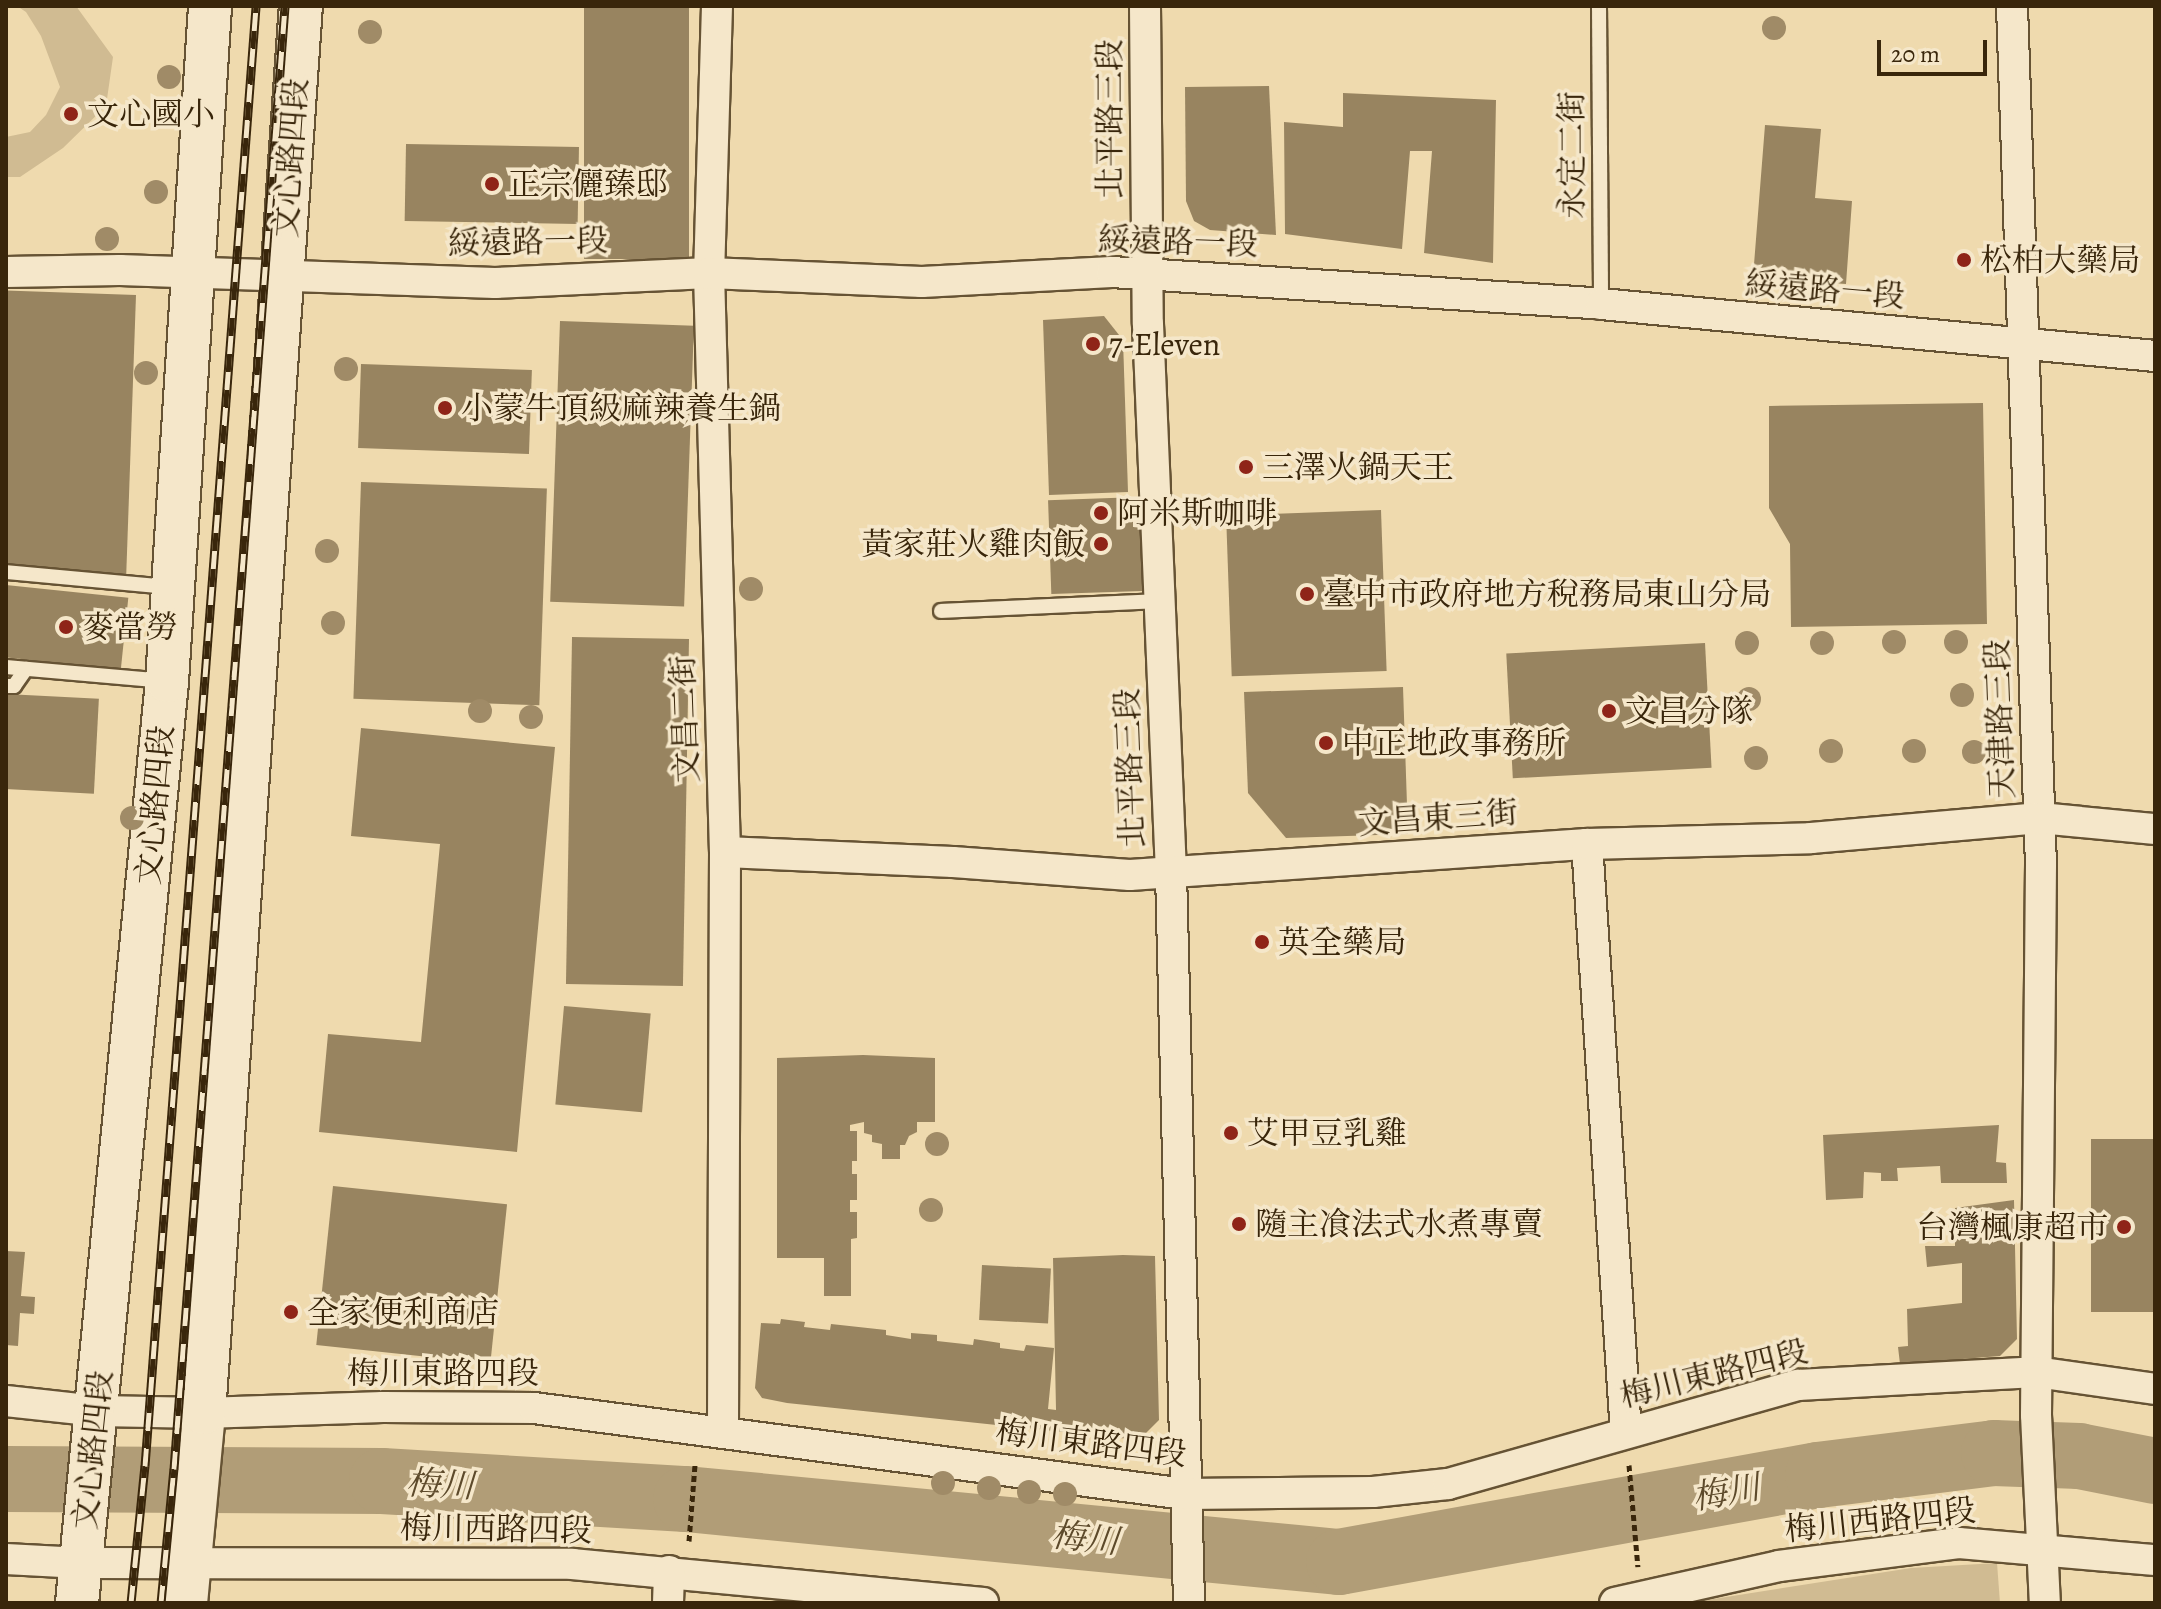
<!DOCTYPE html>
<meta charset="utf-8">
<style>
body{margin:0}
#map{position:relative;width:2161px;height:1609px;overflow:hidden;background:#efdaae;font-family:Alegreya,"Noto Serif TC",serif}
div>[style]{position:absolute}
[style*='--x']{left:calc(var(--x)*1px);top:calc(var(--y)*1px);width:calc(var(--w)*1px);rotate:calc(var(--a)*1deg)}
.green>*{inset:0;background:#d0bb92}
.river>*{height:66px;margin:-33px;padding:0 33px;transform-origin:33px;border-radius:33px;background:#b19d77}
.building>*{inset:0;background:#988460;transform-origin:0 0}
.path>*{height:5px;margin-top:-2.5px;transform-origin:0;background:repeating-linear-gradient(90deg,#39260b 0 6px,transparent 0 10px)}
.roads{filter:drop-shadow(2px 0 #665334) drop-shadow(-2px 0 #665334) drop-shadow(0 2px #665334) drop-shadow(0 -2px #665334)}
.lane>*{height:14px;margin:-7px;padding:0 7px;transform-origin:7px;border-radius:7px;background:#f5e7ca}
.street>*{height:30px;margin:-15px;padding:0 15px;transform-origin:15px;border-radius:15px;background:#f5e7ca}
.secondary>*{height:42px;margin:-21px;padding:0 21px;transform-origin:21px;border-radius:21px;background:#f5e7ca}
.rail>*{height:9px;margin-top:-4.5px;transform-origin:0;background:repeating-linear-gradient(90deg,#f5e7ca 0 18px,#39260b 0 36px);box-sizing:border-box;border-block:2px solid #39260b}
.trees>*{width:24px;height:24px;margin:-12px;border-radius:50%;background:#a08b67}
.dots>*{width:22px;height:22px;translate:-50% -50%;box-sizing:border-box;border:4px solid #f5e7ca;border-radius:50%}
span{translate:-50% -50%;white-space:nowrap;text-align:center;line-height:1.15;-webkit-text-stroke:7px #f5e7ca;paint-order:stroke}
.poi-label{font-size:32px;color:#39260b}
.left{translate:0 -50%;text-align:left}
.right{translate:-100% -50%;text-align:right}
.street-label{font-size:32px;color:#39260b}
.water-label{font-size:34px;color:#5d4a2b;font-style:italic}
.frame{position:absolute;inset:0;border:8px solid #39260b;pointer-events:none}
.scale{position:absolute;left:1877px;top:40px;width:110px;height:36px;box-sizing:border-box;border:4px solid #39260b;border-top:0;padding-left:10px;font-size:24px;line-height:28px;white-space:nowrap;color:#39260b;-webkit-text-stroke:6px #f5e7ca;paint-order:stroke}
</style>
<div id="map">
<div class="green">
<div style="clip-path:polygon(17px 6px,76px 6px,113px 57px,106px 106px,63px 148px,20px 177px,6px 177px,6px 137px,30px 132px,46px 115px,60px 87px,41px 36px,26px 12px)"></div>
<div style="clip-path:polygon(1997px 1563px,2000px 1603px,1688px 1603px,1911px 1568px)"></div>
</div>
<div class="river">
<div style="--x:6;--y:1479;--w:376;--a:0.3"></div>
<div style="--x:382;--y:1481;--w:305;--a:3.4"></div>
<div style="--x:686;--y:1499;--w:656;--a:5.51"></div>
<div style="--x:1339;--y:1562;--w:487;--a:-10.3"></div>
<div style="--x:1818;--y:1475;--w:177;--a:-7.1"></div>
<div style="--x:1994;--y:1453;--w:85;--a:2"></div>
<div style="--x:2079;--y:1456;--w:77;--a:11.2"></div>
</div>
<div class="building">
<div style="left:584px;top:6px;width:105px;height:253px"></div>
<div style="clip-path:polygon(1269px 86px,1276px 235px,1210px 230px,1194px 221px,1186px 201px,1185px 87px)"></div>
<div style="clip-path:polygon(1343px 93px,1496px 100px,1493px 263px,1424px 253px,1432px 151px,1410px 151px,1402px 249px,1285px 234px,1284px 122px,1343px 127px)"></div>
<div style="clip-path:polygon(1765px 125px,1821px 129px,1815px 198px,1852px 201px,1846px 284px,1753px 277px)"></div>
<div style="left:406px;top:144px;width:173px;height:77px;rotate:1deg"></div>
<div style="left:136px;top:295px;width:280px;height:130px;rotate:92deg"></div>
<div style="clip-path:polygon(1104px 316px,1123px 340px,1128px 492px,1049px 495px,1043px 320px)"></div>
<div style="left:560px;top:321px;width:134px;height:281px;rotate:2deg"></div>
<div style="left:361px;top:364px;width:171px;height:84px;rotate:2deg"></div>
<div style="clip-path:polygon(1983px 403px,1987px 624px,1791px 627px,1790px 544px,1769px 508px,1769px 406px)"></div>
<div style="left:361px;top:482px;width:186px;height:217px;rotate:2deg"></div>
<div style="left:1139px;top:497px;width:94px;height:91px;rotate:88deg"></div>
<div style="left:1381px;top:510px;width:161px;height:155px;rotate:88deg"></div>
<div style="left:6px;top:585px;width:123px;height:72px;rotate:6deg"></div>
<div style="left:689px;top:639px;width:347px;height:117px;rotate:91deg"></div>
<div style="left:1705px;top:643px;width:125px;height:199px;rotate:87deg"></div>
<div style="clip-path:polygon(1403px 687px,1408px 834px,1286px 838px,1248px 793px,1244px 692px)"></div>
<div style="left:6px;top:694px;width:93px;height:95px;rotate:3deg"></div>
<div style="clip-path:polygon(361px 728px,555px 747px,517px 1152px,319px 1132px,328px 1034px,421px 1042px,440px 844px,351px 836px)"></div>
<div style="left:564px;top:1006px;width:87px;height:99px;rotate:5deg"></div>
<div style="clip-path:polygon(863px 1055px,935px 1058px,935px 1122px,917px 1122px,917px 1132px,909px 1136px,905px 1145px,900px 1145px,900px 1159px,882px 1159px,882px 1144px,872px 1142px,872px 1135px,864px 1133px,864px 1122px,850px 1125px,850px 1131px,857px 1131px,857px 1161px,852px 1161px,852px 1174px,857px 1174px,857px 1200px,850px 1200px,850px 1212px,857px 1212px,857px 1238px,851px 1239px,851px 1296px,824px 1296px,824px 1258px,777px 1258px,777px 1058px)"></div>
<div style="clip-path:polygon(1999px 1125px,1996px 1162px,2006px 1163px,2007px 1183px,1941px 1183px,1940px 1166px,1897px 1168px,1898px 1181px,1881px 1181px,1881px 1173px,1864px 1172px,1863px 1198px,1826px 1200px,1823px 1135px)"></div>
<div style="left:2155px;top:1139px;width:173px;height:64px;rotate:90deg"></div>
<div style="left:333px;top:1186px;width:175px;height:160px;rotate:6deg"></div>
<div style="clip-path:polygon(2014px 1200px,2017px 1339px,2000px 1356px,1900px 1364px,1898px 1347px,1908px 1346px,1907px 1309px,1962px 1303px,1962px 1263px,1927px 1267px,1925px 1246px,1955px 1246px,1955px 1208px)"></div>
<div style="clip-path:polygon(6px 1251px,25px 1252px,21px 1296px,35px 1297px,34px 1314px,20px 1313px,18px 1346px,6px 1345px)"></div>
<div style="clip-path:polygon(1123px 1255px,1155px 1256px,1159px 1420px,1139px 1440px,787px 1403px,762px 1398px,755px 1388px,761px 1323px,780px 1324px,781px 1319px,805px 1322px,804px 1327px,830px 1330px,831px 1324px,886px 1330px,886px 1335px,911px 1339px,911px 1333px,937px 1335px,937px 1341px,973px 1345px,974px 1339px,1000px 1343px,1000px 1348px,1024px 1351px,1026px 1345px,1054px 1348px,1048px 1409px,1056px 1410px,1053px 1258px)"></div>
<div style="left:982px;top:1265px;width:69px;height:55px;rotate:3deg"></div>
</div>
<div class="path">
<div style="--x:1629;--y:1465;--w:102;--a:85"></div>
<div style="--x:689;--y:1541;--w:77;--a:-85.5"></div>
</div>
<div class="roads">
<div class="lane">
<div style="--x:1599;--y:6;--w:298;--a:89.6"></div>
<div style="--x:6;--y:572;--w:164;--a:5.3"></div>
<div style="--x:941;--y:611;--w:218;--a:-2.6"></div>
<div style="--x:6;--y:667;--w:160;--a:5"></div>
<div style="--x:6;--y:686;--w:8;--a:0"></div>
<div style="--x:14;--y:686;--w:21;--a:-55"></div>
</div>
<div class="street">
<div style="--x:717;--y:6;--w:267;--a:91.7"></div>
<div style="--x:709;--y:273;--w:579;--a:88.42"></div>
<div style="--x:725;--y:852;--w:578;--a:90.2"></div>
<div style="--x:1145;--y:6;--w:318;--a:89.5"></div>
<div style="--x:1148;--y:324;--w:548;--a:87.6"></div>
<div style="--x:1171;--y:872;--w:731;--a:88.59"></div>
<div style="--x:2012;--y:6;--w:859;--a:88.07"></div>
<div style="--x:2041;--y:865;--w:550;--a:90.52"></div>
<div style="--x:2036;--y:1415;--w:188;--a:87.3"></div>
<div style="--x:6;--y:272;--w:114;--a:-1"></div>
<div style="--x:120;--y:270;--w:375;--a:2"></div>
<div style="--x:495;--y:283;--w:214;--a:-2.7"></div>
<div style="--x:709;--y:273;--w:213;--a:2.4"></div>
<div style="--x:922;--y:282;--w:190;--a:-3"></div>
<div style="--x:1112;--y:272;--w:490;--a:3.7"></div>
<div style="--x:1601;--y:304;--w:556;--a:5.36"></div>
<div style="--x:1587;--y:844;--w:589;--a:86.21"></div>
<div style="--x:725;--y:852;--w:228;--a:2.5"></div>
<div style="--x:953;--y:862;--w:177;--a:4.2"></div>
<div style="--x:1130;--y:875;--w:458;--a:-3.9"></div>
<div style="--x:1587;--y:844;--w:224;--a:-1.5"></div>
<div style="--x:1811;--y:838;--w:230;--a:-5"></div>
<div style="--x:2040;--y:818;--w:116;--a:5.5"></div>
<div style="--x:6;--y:1401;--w:93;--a:6.2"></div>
<div style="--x:98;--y:1411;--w:106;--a:1.1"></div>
<div style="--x:204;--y:1413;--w:179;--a:-1.9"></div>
<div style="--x:383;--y:1407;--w:151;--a:0.4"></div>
<div style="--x:534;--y:1408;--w:657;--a:7.53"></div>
<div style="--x:1185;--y:1494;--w:188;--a:-0.6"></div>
<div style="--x:1373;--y:1492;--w:75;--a:-6.1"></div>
<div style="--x:1448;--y:1484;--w:364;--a:-15.8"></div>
<div style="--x:1798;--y:1385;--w:238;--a:-3.1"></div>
<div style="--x:2036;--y:1372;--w:120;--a:8.1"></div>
<div style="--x:6;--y:1559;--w:75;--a:3.1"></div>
<div style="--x:81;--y:1563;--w:491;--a:0.1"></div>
<div style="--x:572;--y:1564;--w:413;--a:5.4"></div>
<div style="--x:668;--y:1603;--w:32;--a:-88"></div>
<div style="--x:1615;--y:1603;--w:168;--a:-12.7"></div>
<div style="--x:1779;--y:1566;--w:181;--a:-7.3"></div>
<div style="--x:1959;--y:1543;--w:197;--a:5"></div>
</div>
<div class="secondary">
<div style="--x:77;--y:1603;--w:926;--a:-84.42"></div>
<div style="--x:167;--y:681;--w:676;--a:-86.35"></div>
<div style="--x:186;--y:1603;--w:191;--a:-84.6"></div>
<div style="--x:204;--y:1413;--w:1410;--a:-86.06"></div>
</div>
</div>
<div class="rail">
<div style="--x:131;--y:1603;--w:138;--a:-84.2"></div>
<div style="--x:145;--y:1466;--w:1464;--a:-85.65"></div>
<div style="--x:161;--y:1603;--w:135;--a:-84.5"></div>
<div style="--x:174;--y:1469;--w:1467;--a:-85.66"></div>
</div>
<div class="trees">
<div style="left:1774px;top:28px"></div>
<div style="left:370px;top:32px"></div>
<div style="left:169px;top:77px"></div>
<div style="left:156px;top:192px"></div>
<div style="left:107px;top:239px"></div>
<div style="left:346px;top:369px"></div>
<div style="left:146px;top:373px"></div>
<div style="left:327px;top:551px"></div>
<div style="left:751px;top:589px"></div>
<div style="left:333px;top:623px"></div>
<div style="left:1894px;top:642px"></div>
<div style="left:1956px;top:642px"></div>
<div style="left:1747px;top:643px"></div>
<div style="left:1822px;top:643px"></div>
<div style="left:1962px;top:695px"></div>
<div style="left:1749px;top:699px"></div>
<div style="left:480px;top:711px"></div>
<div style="left:531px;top:717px"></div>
<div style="left:1831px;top:751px"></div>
<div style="left:1914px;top:751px"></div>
<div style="left:1974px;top:752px"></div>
<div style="left:1756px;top:758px"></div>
<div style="left:132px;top:818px"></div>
<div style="left:937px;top:1144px"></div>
<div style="left:931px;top:1210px"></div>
<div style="left:943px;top:1483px"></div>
<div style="left:989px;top:1488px"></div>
<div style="left:1029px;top:1492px"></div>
<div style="left:1065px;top:1494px"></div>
</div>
<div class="dots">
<div style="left:71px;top:114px;background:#8f2418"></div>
<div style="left:492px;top:184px;background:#8f2418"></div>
<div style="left:1964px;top:260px;background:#8f2418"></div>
<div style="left:1093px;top:344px;background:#8f2418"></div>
<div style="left:445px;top:408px;background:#8f2418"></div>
<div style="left:1246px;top:467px;background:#8f2418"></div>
<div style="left:1101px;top:513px;background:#8f2418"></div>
<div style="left:1101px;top:544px;background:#8f2418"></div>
<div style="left:1307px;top:594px;background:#8f2418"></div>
<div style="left:66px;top:627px;background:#8f2418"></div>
<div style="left:1609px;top:711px;background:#8f2418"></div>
<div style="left:1326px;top:743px;background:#8f2418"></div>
<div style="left:1262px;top:942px;background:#8f2418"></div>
<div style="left:1231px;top:1133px;background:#8f2418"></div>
<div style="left:1239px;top:1224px;background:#8f2418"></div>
<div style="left:2124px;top:1227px;background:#8f2418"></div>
<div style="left:291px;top:1312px;background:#8f2418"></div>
</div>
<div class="poi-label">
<span class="left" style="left:87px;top:114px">文心國小</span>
<span class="left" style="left:508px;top:184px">正宗儷臻邸</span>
<span class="left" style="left:1980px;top:260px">松柏大藥局</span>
<span class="left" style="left:1109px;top:344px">7-Eleven</span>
<span class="left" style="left:461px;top:408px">小蒙牛頂級麻辣養生鍋</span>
<span class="left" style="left:1262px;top:467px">三澤火鍋天王</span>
<span class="left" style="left:1117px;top:513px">阿米斯咖啡</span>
<span class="right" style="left:1085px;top:544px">黃家莊火雞肉飯</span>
<span class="left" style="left:1323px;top:594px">臺中市政府地方稅務局東山分局</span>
<span class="left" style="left:82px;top:627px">麥當勞</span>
<span class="left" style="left:1625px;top:711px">文昌分隊</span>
<span class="left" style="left:1342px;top:743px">中正地政事務所</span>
<span class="left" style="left:1278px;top:942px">英全藥局</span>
<span class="left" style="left:1247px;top:1133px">艾甲豆乳雞</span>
<span class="left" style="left:1255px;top:1224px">隨主飡法式水煮專賣</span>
<span class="right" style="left:2108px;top:1227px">台灣楓康超市</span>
<span class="left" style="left:307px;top:1312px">全家便利商店</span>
</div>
<div class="street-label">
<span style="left:1110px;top:119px;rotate:-90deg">北平路三段</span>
<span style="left:1572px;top:155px;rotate:-90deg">永定二街</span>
<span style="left:291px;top:158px;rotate:-86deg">文心路四段</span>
<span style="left:528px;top:242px;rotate:-1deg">綏遠路一段</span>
<span style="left:1178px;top:242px;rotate:2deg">綏遠路一段</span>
<span style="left:1825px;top:290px;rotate:5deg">綏遠路一段</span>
<span style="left:685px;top:719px;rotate:-92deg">文昌二街</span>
<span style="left:2000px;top:719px;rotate:-92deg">天津路三段</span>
<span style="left:1130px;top:768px;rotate:-92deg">北平路三段</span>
<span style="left:155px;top:805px;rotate:-85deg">文心路四段</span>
<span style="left:1438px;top:818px;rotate:-4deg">文昌東三街</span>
<span style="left:443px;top:1373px">梅川東路四段</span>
<span style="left:1714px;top:1374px;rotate:-14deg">梅川東路四段</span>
<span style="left:1091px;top:1443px;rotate:7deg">梅川東路四段</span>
<span style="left:93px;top:1450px;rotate:-84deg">文心路四段</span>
<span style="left:1880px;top:1520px;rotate:-6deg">梅川西路四段</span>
<span style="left:496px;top:1529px;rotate:1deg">梅川西路四段</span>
</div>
<div class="water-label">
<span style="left:440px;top:1484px;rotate:3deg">梅川</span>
<span style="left:1726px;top:1492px;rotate:-10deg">梅川</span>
<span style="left:1085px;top:1538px;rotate:6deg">梅川</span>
</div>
<div class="frame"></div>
<div class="scale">20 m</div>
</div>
